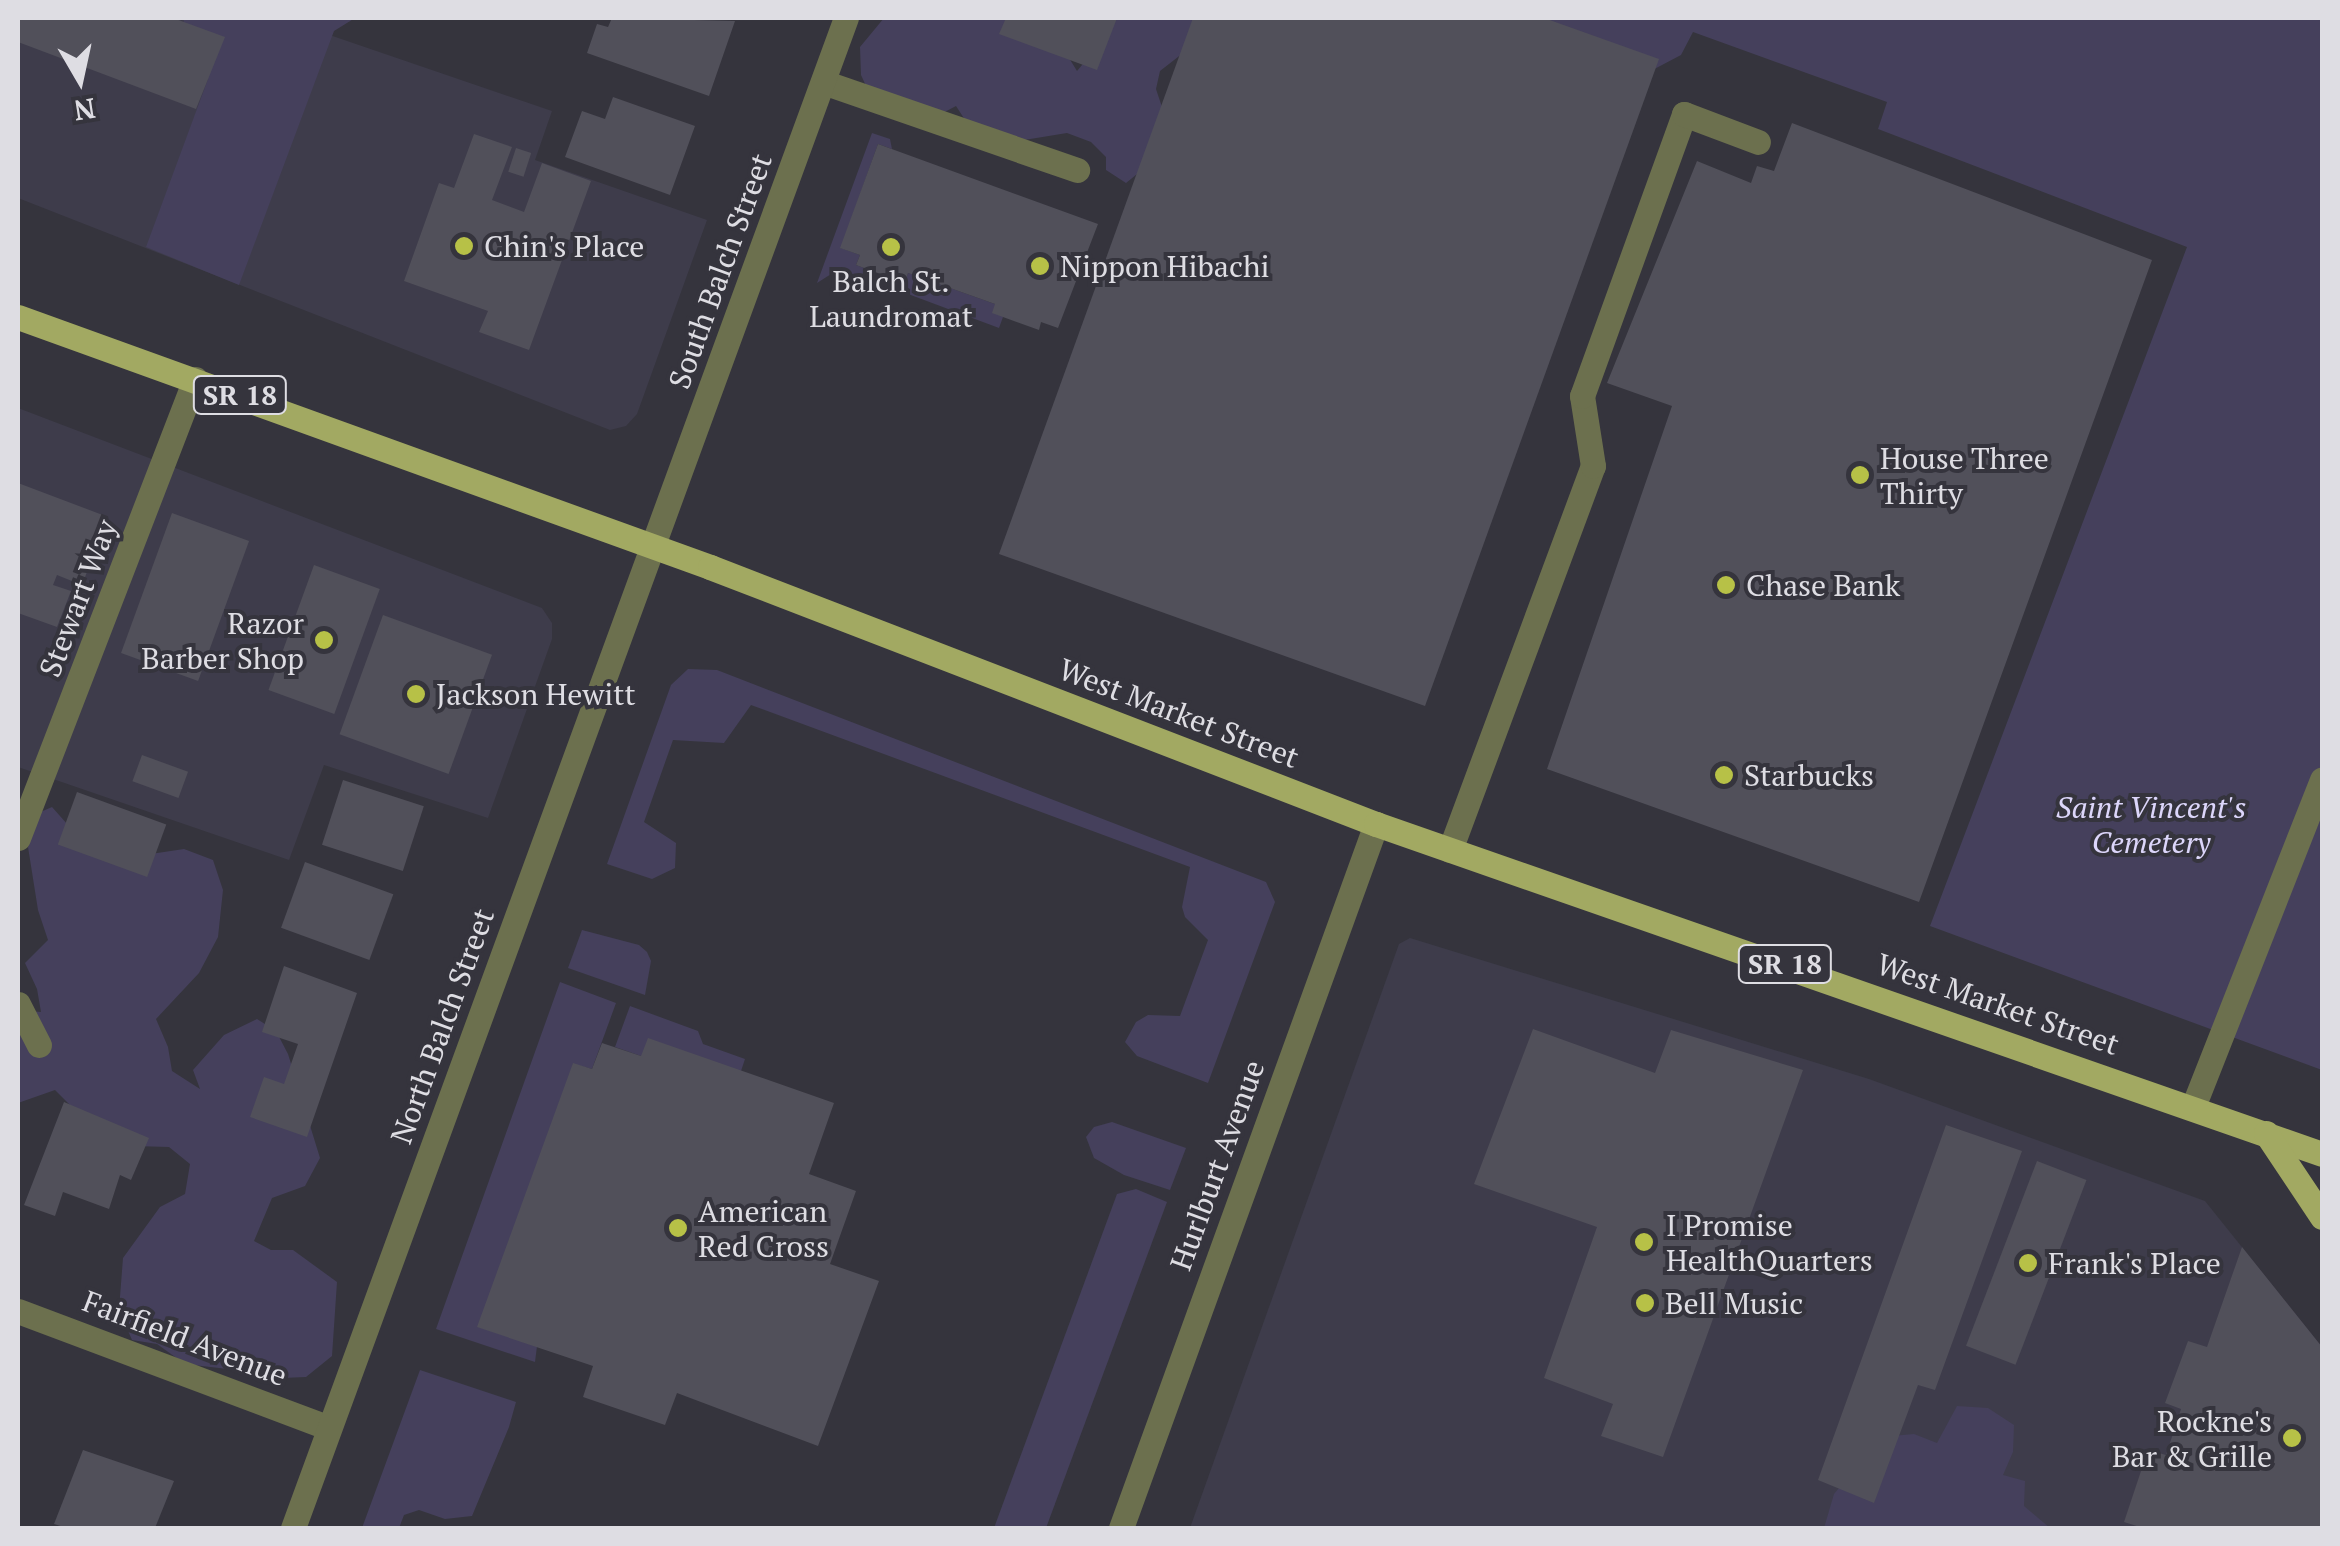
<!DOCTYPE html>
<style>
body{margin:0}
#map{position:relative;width:2340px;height:1546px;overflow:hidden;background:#35343d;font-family:"PT Serif",serif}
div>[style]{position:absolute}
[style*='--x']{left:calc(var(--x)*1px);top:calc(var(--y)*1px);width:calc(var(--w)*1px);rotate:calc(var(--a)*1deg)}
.built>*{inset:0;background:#3e3c4b}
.green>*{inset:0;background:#45405c}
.building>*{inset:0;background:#51505a;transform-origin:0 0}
.minor>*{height:25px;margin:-12.5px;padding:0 12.5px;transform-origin:12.5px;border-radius:12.5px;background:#6c704e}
.major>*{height:25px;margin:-12.5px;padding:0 12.5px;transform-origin:12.5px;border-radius:12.5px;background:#a2a962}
.dots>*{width:28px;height:28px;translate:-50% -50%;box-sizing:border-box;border:5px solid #35343d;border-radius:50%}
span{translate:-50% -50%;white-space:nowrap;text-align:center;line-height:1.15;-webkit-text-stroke:8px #35343d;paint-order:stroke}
.shield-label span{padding:2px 8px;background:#35343d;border:2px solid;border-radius:8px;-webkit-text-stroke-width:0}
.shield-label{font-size:28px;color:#dedde3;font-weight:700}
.poi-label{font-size:30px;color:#dedde3}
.left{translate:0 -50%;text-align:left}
.right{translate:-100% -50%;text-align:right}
.street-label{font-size:30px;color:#dedde3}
.park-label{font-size:30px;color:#dcd6fa;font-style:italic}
.frame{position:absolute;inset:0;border:20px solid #dedde3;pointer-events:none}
.north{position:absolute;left:30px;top:30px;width:100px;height:100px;-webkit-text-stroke:8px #35343d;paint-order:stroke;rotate:171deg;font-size:28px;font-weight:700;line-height:40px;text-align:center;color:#dedde3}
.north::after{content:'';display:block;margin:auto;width:35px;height:45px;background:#dedde3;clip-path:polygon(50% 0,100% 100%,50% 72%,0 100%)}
</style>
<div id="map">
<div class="built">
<div style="clip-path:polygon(18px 18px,182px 18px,224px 33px,280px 18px,552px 111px,535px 160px,707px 220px,637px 414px,626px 426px,610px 430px,18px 198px)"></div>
<div style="clip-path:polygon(18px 408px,542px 608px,552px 623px,552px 639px,488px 818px,324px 765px,289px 860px,18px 767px)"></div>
<div style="clip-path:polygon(1410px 938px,1869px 1079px,2205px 1201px,2322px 1347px,2322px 1528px,1190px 1528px,1399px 944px)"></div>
</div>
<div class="green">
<div style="clip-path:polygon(184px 18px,355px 18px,334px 31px,239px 285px,146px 247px,208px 79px,180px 51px)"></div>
<div style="clip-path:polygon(884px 18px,1015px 18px,1035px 23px,1066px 53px,1077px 71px,1098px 46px,1102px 18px,1228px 18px,1160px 71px,1156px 89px,1166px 119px,1147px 166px,1126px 183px,1106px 170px,1106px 157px,1091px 142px,1067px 133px,1018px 141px,969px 126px,956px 106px,939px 115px,878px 112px,861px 75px,860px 47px)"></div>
<div style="clip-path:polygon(1524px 18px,2322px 18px,2322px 1070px,1930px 926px,2187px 247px,1878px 129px,1887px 102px,1693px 32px,1681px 55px,1643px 75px,1533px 39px)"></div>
<div style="clip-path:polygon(872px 133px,890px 139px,892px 149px,878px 144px,841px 248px,860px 255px,856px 265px,867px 269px,864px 278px,839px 269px,817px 283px)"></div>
<div style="clip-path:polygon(908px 273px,995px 304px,1003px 317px,999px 328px,892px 288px,895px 279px,905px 282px)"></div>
<div style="clip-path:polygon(688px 669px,717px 670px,1266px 882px,1275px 902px,1208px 1083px,1137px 1056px,1125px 1042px,1136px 1022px,1148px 1015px,1180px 1016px,1208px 940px,1185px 917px,1182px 907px,1190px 867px,751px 705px,724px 743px,673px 740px,644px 822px,676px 843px,675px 868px,652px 879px,607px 864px,671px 685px)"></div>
<div style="clip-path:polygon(52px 807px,84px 843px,144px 855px,184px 849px,213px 860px,223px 890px,218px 937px,199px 973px,156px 1019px,168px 1047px,172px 1071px,200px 1089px,193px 1070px,224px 1035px,257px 1019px,276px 1031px,288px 1054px,320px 1158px,305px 1186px,272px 1198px,254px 1241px,271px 1250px,293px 1250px,337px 1282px,332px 1356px,306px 1377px,258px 1379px,236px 1370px,185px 1364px,157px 1344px,132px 1340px,119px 1310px,123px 1258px,160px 1207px,185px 1194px,190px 1164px,169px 1147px,134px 1146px,94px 1129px,55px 1090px,18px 1103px,18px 1010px,41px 1012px,37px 989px,25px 963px,48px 940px,38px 910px,28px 847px,36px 814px)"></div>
<div style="clip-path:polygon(582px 930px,639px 945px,647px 952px,651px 961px,645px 995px,568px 968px)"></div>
<div style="clip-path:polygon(560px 982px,616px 1003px,592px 1069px,573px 1064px,535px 1362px,436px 1329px)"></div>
<div style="clip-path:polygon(630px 1006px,698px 1031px,703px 1044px,745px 1059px,741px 1071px,641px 1056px,615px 1047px)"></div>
<div style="clip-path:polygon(1112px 1122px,1186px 1148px,1170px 1190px,1124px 1175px,1094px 1158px,1086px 1137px,1094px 1127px)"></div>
<div style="clip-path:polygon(1136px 1189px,1167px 1202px,1046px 1528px,994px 1528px,1117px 1194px)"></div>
<div style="clip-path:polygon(420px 1370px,516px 1402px,509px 1427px,472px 1516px,445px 1519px,419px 1510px,404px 1515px,399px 1528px,362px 1528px)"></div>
<div style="clip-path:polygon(1957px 1406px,1988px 1408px,2014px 1425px,2013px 1452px,2003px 1475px,2025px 1481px,2024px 1506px,2050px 1528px,1824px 1528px,1834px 1494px,1881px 1437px,1914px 1434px,1937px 1443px)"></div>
</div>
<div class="building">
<div style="clip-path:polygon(18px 18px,173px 18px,225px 37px,196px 109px,18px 42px)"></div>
<div style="clip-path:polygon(612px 18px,735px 21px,709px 96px,587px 53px,597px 24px,608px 27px)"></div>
<div style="clip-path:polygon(1006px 18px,1117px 18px,1097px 70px,999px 34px)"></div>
<div style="clip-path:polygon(1193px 18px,1544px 18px,1659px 59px,1425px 706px,999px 554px)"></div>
<div style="clip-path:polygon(613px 97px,695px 126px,670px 195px,565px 157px,582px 111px,605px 119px)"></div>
<div style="clip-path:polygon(1792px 123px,2152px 260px,1919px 902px,1547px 769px,1672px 406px,1607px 383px,1697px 161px,1751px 183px,1757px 166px,1774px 171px)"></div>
<div style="clip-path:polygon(474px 134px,512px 147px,492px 200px,524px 212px,542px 163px,591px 181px,529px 350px,479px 332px,488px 311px,404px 281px,439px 183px,454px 188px)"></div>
<div style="clip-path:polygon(878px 144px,1098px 224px,1058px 328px,1041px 322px,1039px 330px,992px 313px,995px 304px,908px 273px,905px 283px,856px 265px,860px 255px,840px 248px)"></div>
<div style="left:516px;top:148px;width:16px;height:25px;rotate:18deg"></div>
<div style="clip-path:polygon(18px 483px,108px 517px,82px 585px,57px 575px,53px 585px,71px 591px,57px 627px,18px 613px)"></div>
<div style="left:172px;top:513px;width:82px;height:149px;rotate:20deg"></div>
<div style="left:314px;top:565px;width:70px;height:133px;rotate:20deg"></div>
<div style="left:383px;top:615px;width:116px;height:127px;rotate:20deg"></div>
<div style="left:142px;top:755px;width:49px;height:28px;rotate:20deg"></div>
<div style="left:343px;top:780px;width:85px;height:68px;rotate:18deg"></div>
<div style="left:77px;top:792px;width:95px;height:56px;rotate:20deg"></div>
<div style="left:305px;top:862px;width:94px;height:70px;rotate:20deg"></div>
<div style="clip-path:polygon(284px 966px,357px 993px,307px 1137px,250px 1117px,264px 1077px,284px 1084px,298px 1044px,262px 1032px)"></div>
<div style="clip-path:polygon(1533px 1029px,1655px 1073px,1671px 1030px,1803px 1070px,1663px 1457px,1601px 1436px,1613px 1404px,1544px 1378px,1597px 1227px,1474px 1184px)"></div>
<div style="clip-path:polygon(648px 1038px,834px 1103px,809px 1174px,856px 1191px,830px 1264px,879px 1281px,818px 1446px,677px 1393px,665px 1425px,583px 1397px,593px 1366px,477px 1327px,573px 1063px,592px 1069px,602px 1043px,641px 1056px)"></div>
<div style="clip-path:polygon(64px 1102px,149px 1138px,131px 1180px,120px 1175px,109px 1209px,63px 1192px,55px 1216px,24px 1205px)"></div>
<div style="clip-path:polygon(1946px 1125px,2022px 1151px,1935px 1390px,1918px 1385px,1874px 1503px,1818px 1480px)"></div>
<div style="left:2037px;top:1161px;width:53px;height:198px;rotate:21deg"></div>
<div style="clip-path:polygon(2242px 1247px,2322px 1347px,2322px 1528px,2143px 1528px,2124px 1522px,2148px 1450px,2166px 1455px,2181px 1409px,2165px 1403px,2188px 1341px,2207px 1347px)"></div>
<div style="clip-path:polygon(83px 1450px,174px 1481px,155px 1528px,67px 1528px,54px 1524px)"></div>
</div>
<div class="minor">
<div style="--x:823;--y:82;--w:269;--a:19.1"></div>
<div style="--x:18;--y:838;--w:492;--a:-68.9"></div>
<div style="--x:1450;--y:850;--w:410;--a:-69.6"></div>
<div style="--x:1593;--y:466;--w:71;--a:-98.9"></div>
<div style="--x:1582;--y:396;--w:300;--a:-70.1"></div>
<div style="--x:1684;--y:114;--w:79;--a:20.7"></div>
<div style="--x:18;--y:1004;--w:46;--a:62.9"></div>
<div style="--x:2193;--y:1107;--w:352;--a:-68.5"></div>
<div style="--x:18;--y:1311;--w:332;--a:20.6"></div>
<div style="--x:293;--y:1528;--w:1608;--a:-69.89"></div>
<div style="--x:1121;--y:1528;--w:749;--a:-70.09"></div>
</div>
<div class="major">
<div style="--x:18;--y:317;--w:736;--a:19.86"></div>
<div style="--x:710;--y:567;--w:714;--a:21.1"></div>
<div style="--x:1376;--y:824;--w:1002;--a:19.23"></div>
<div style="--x:2266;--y:1133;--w:101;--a:56.3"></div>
</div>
<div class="dots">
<div style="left:464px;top:246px;background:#b7c147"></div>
<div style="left:891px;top:247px;background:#b7c147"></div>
<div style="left:1040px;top:266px;background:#b7c147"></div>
<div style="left:1860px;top:475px;background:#b7c147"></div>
<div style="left:1726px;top:585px;background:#b7c147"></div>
<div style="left:324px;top:640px;background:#b7c147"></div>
<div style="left:416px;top:694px;background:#b7c147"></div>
<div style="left:1724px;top:775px;background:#b7c147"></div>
<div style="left:678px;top:1228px;background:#b7c147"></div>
<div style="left:1644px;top:1242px;background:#b7c147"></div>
<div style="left:2028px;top:1263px;background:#b7c147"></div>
<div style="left:1645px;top:1303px;background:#b7c147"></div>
<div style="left:2292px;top:1438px;background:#b7c147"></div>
</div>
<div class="shield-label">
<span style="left:240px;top:395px">SR 18</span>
<span style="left:1785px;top:964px">SR 18</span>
</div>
<div class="poi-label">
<span class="left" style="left:484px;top:246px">Chin's Place</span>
<span class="left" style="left:1060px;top:266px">Nippon Hibachi</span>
<span style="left:891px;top:298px">Balch St.<br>Laundromat</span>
<span class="left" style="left:1880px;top:475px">House Three<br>Thirty</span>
<span class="left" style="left:1746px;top:585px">Chase Bank</span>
<span class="right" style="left:304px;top:640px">Razor<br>Barber Shop</span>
<span class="left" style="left:436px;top:694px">Jackson Hewitt</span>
<span class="left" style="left:1744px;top:775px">Starbucks</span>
<span class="left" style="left:698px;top:1228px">American<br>Red Cross</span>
<span class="left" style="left:1666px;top:1242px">I Promise<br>HealthQuarters</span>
<span class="left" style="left:2048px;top:1263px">Frank's Place</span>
<span class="left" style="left:1665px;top:1303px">Bell Music</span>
<span class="right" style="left:2272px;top:1438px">Rockne's<br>Bar &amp; Grille</span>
</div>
<div class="street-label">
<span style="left:720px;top:271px;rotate:-70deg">South Balch Street</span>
<span style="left:78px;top:598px;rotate:-69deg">Stewart Way</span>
<span style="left:1179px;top:713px;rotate:21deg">West Market Street</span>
<span style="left:1998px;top:1004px;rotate:19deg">West Market Street</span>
<span style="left:442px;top:1026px;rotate:-70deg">North Balch Street</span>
<span style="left:1217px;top:1165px;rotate:-70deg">Hurlburt Avenue</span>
<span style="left:185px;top:1338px;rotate:21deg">Fairfield Avenue</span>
</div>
<div class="park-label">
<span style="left:2151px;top:824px">Saint Vincent's<br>Cemetery</span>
</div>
<div class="frame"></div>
<div class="north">N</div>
</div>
